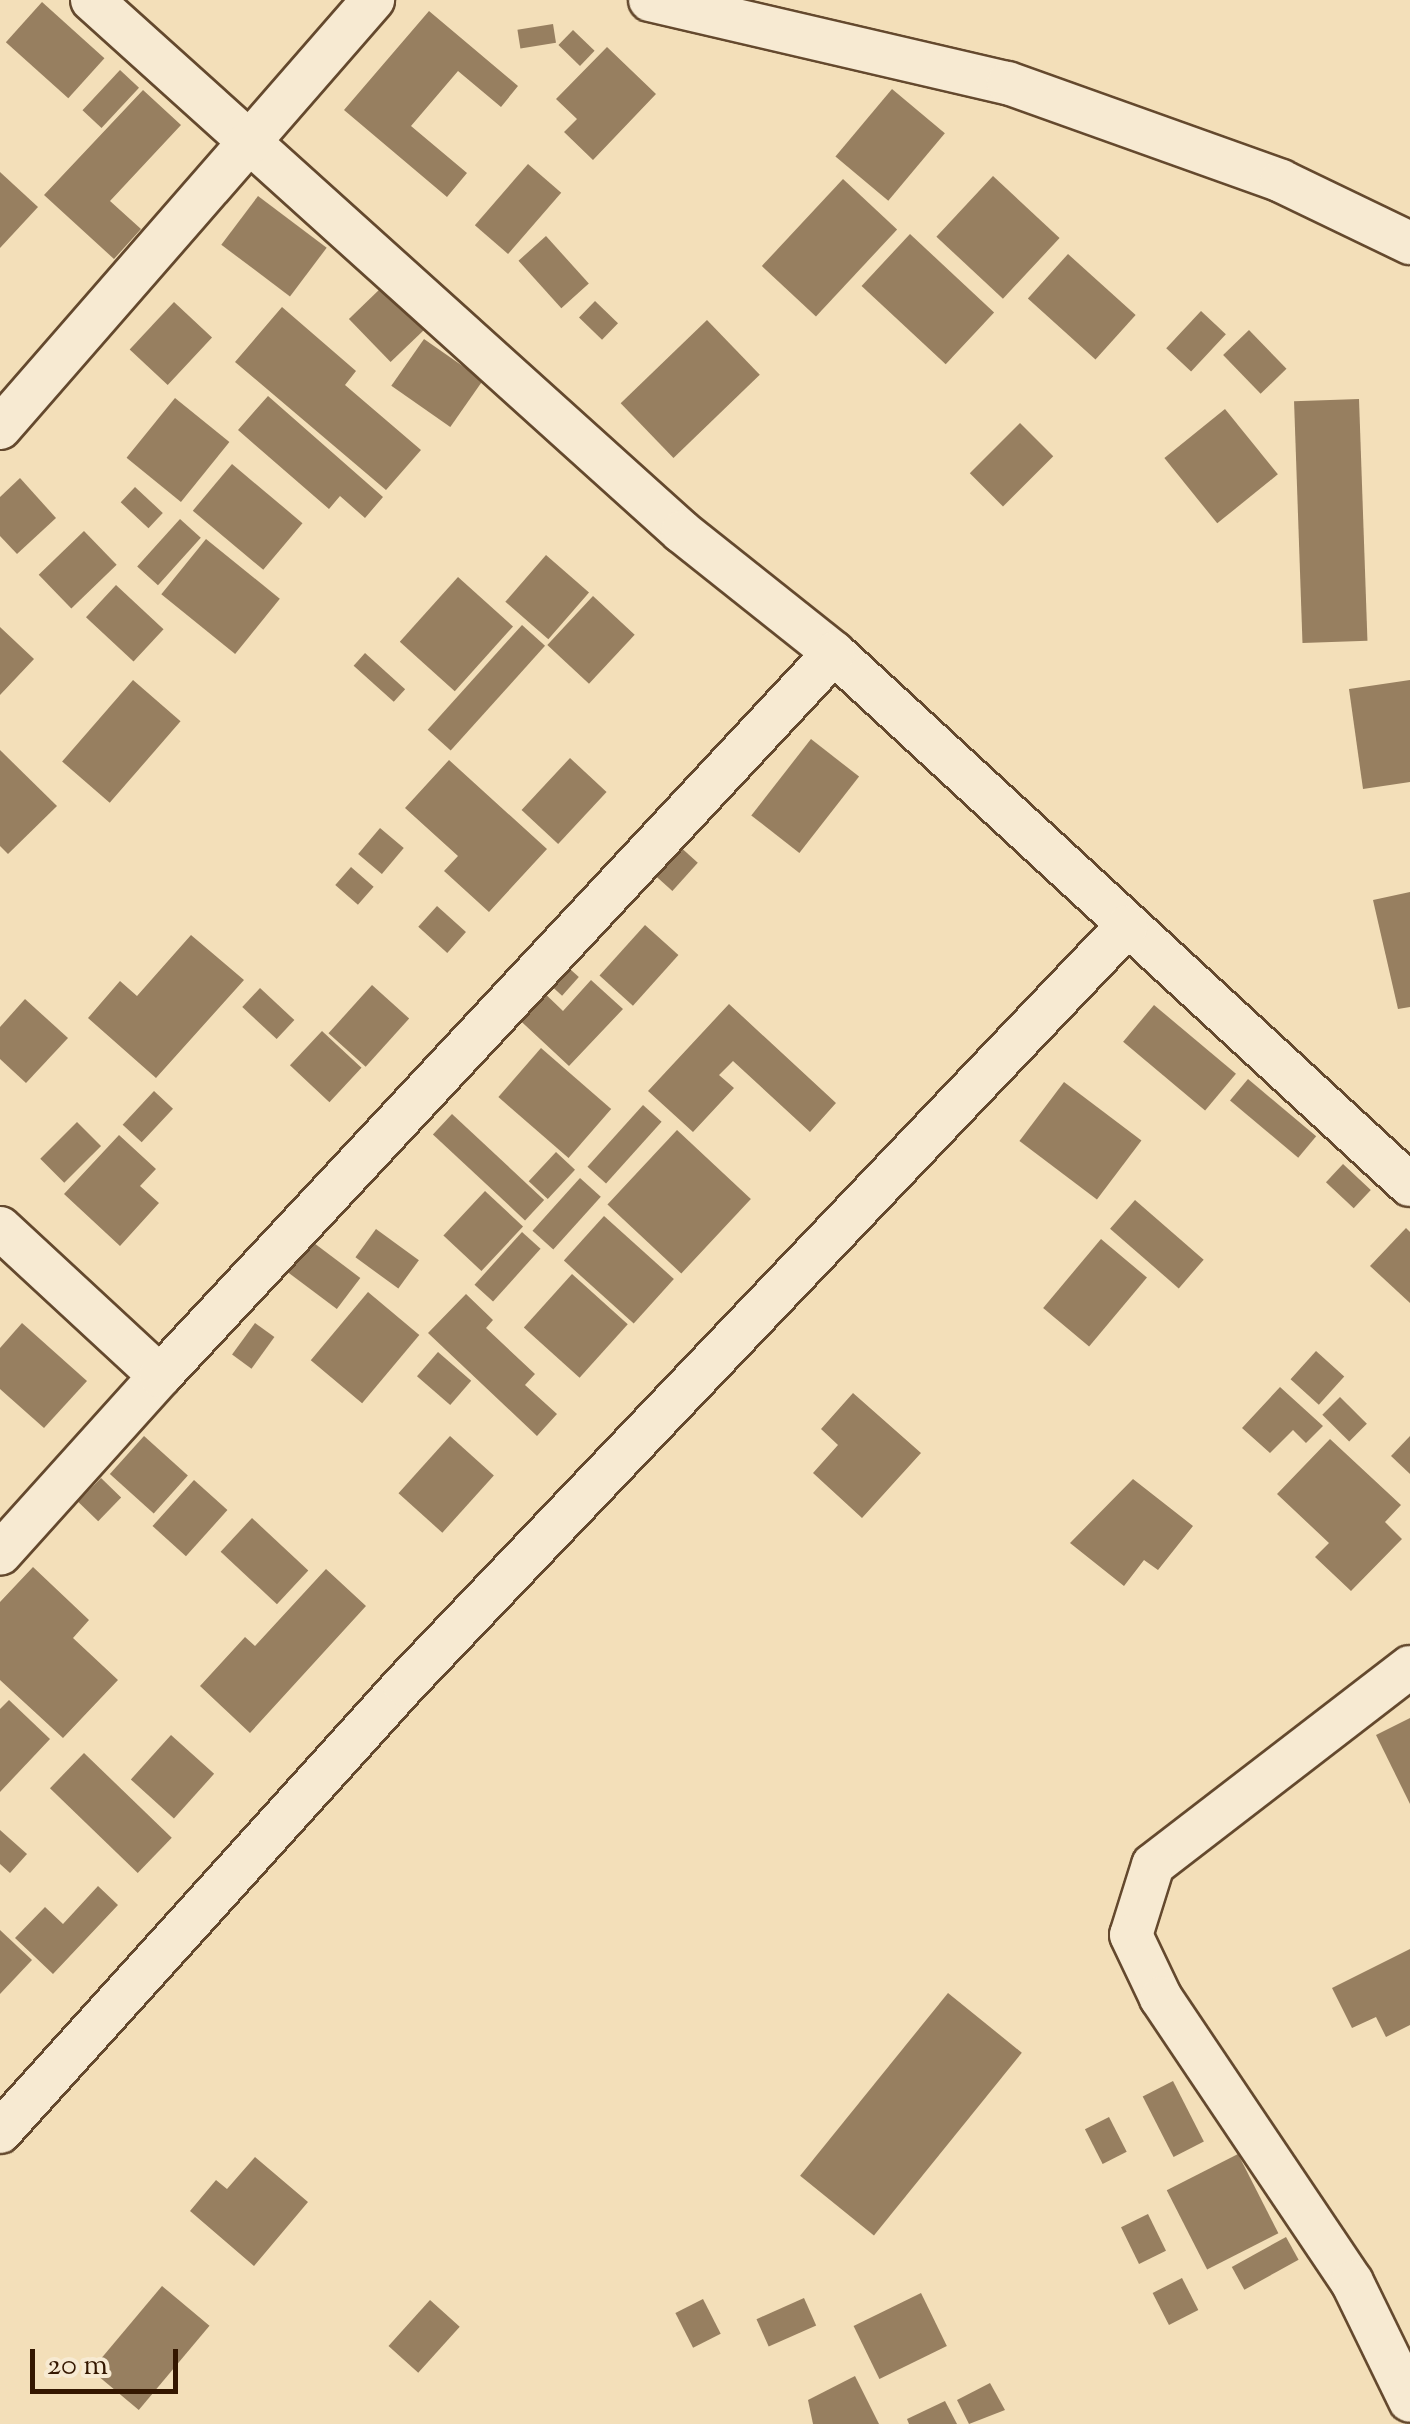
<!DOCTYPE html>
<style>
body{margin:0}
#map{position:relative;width:1410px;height:2424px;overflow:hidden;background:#f3dfb9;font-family:"Sorts Mill Goudy",serif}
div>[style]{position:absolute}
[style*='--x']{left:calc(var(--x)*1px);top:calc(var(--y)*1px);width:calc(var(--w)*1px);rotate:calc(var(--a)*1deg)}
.building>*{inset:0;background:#977f60;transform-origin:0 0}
.roads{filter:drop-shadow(2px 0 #64492e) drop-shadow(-2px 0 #64492e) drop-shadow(0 2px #64492e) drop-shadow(0 -2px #64492e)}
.minor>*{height:42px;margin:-21px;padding:0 21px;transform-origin:21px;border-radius:21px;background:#f7ead2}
span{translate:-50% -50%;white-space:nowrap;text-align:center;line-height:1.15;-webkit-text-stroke:8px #f7ead2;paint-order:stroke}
.scale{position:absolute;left:30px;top:2349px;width:148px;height:45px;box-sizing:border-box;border:5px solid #341700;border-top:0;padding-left:12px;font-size:30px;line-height:35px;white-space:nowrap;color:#341700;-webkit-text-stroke:8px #f7ead2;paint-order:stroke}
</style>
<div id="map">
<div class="building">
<div style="left:42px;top:2px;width:84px;height:54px;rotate:42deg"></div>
<div style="clip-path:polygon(429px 11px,518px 86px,501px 107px,458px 71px,411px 126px,467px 173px,447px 197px,344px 110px)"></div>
<div style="left:553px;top:24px;width:19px;height:36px;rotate:81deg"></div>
<div style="left:573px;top:30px;width:30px;height:21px;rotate:44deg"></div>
<div style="clip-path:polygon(607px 47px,656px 94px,593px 160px,564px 132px,577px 119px,556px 99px)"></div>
<div style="left:120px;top:70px;width:26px;height:55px;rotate:43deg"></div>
<div style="left:892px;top:89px;width:69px;height:88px;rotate:40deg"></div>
<div style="clip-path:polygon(143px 90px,181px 125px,110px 201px,141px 229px,114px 259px,44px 195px)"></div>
<div style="left:528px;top:164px;width:44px;height:81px;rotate:41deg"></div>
<div style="clip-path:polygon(0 172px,38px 207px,0 248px)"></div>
<div style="left:993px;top:176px;width:91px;height:83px;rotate:43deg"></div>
<div style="left:843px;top:179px;width:74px;height:119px;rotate:43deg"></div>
<div style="left:258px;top:196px;width:86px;height:61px;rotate:37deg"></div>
<div style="left:910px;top:234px;width:115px;height:71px;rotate:43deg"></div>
<div style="left:546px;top:236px;width:64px;height:37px;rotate:48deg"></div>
<div style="left:1068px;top:254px;width:91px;height:60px;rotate:42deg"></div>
<div style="left:382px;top:287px;width:60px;height:46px;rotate:46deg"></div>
<div style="left:595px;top:301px;width:32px;height:23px;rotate:44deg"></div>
<div style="left:174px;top:302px;width:52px;height:65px;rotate:43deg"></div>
<div style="clip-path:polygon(282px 307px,356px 371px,345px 385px,421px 450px,386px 490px,235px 362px)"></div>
<div style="left:1201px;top:311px;width:34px;height:51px;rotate:43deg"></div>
<div style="left:707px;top:320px;width:76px;height:120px;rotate:46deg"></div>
<div style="left:1249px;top:330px;width:54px;height:36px;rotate:46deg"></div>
<div style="left:424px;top:339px;width:72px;height:57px;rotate:35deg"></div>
<div style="clip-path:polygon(268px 396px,383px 497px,365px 518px,340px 496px,329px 509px,238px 430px)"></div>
<div style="left:175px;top:398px;width:70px;height:77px;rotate:39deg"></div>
<div style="left:1359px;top:399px;width:242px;height:65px;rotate:88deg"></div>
<div style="left:1225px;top:409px;width:84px;height:78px;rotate:51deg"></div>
<div style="left:1020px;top:423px;width:47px;height:71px;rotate:45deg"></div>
<div style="left:232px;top:464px;width:92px;height:61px;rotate:40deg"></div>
<div style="clip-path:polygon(20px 478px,56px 518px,17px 554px,0 536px,0 497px)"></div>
<div style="left:135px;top:487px;width:38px;height:21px;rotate:43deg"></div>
<div style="left:180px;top:519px;width:28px;height:64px;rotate:42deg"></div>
<div style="left:84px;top:531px;width:47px;height:63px;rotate:46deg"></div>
<div style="left:206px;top:539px;width:95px;height:71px;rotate:39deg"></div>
<div style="left:546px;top:555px;width:57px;height:62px;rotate:41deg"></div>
<div style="left:458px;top:577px;width:74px;height:87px;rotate:42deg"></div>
<div style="left:116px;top:585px;width:65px;height:44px;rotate:43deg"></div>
<div style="left:593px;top:596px;width:57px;height:67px;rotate:43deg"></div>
<div style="left:522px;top:625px;width:31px;height:141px;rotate:42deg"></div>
<div style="clip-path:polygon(0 627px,34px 659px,0 695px)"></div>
<div style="left:365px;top:653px;width:54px;height:17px;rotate:42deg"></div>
<div style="left:133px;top:680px;width:63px;height:108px;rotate:41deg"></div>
<div style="clip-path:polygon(1410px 680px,1410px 782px,1363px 789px,1349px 689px)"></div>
<div style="left:811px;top:739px;width:61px;height:97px;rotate:38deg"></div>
<div style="clip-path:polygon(0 750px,57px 806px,8px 854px,0 846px)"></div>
<div style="left:570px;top:758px;width:50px;height:71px;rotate:43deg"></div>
<div style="clip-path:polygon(449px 760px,547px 849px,489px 912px,444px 871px,458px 856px,405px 808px)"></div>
<div style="left:380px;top:828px;width:31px;height:34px;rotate:40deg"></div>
<div style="left:677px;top:844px;width:28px;height:38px;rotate:42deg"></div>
<div style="left:351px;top:867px;width:30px;height:24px;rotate:41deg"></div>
<div style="clip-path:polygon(1410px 892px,1410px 1007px,1398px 1009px,1373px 900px)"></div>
<div style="left:437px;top:906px;width:39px;height:28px;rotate:42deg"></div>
<div style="left:645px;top:925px;width:45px;height:68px;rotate:42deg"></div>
<div style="clip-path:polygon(191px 935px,244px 980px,156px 1078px,88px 1018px,120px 981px,137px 996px)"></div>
<div style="left:561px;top:961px;width:24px;height:25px;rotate:42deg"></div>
<div style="clip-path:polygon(591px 980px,623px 1009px,569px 1066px,511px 1012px,536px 985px,563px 1011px)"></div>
<div style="left:372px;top:985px;width:50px;height:65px;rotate:42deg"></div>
<div style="left:260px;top:988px;width:47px;height:26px;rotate:43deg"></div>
<div style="clip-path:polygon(25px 999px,68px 1038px,26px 1083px,0 1059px,0 1027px)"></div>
<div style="clip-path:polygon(729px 1004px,836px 1103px,810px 1132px,733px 1061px,719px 1075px,734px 1088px,693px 1132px,648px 1091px)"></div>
<div style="left:1154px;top:1005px;width:107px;height:48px;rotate:40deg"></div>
<div style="left:322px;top:1031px;width:54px;height:47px;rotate:43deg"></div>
<div style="left:541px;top:1048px;width:93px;height:65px;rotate:41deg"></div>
<div style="left:1248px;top:1079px;width:89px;height:28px;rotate:40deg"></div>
<div style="left:1064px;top:1082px;width:97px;height:74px;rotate:37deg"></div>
<div style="left:154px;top:1091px;width:26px;height:46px;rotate:43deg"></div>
<div style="left:643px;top:1105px;width:25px;height:83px;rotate:42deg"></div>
<div style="left:452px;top:1114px;width:126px;height:28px;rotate:43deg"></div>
<div style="left:77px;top:1122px;width:34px;height:52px;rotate:45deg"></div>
<div style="left:677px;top:1130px;width:101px;height:102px;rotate:43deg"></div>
<div style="clip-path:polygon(119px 1135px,156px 1169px,140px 1186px,159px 1203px,120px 1246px,64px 1194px)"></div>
<div style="left:556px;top:1152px;width:26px;height:40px;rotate:43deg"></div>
<div style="left:1343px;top:1164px;width:38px;height:25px;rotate:43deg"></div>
<div style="left:580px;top:1178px;width:28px;height:71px;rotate:42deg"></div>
<div style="left:485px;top:1191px;width:52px;height:61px;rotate:43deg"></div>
<div style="left:1135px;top:1200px;width:91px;height:38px;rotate:41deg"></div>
<div style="left:604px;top:1216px;width:94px;height:60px;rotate:42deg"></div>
<div style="clip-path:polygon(1406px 1228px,1410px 1232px,1410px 1303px,1370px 1266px)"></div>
<div style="left:376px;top:1229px;width:53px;height:35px;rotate:36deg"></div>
<div style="left:522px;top:1232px;width:25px;height:71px;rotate:42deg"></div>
<div style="left:1101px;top:1239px;width:60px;height:90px;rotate:40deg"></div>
<div style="left:310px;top:1240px;width:63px;height:39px;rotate:37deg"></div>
<div style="left:572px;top:1274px;width:75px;height:72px;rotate:42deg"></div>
<div style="left:368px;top:1292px;width:67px;height:89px;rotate:40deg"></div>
<div style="clip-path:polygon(466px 1294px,493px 1320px,486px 1328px,535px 1374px,525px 1385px,557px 1414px,537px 1436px,428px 1333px)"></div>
<div style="clip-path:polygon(22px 1323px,87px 1381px,44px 1428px,0 1389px,0 1348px)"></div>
<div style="left:255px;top:1323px;width:24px;height:39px;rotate:36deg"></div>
<div style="left:1316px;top:1351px;width:38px;height:38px;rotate:42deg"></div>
<div style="left:438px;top:1352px;width:44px;height:32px;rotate:41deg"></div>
<div style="clip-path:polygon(1280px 1387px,1323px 1426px,1306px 1443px,1293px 1430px,1270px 1453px,1242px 1428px)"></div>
<div style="clip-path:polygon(853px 1393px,921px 1453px,862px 1518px,813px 1473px,838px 1445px,821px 1429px)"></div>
<div style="left:1340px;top:1397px;width:38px;height:25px;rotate:45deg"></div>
<div style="left:144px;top:1436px;width:59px;height:51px;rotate:42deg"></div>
<div style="left:450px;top:1436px;width:59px;height:77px;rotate:42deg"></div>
<div style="clip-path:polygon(1410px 1436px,1410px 1474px,1391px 1456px)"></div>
<div style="clip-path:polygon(1330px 1439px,1401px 1505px,1385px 1522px,1402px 1539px,1351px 1591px,1315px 1557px,1329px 1543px,1277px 1494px)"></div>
<div style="left:101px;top:1478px;width:28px;height:33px;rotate:44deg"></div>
<div style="clip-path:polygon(1133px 1479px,1193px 1526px,1158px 1570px,1144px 1560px,1124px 1586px,1070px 1543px)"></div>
<div style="left:194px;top:1480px;width:45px;height:62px;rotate:42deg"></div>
<div style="left:252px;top:1518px;width:77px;height:46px;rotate:43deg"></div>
<div style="clip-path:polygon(33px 1567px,89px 1620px,73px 1638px,118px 1680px,63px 1738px,0 1680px,0 1602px)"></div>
<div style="clip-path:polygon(326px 1569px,366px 1606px,250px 1733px,200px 1686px,245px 1637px,255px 1646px)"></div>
<div style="clip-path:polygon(9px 1700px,50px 1739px,0 1792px,0 1709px)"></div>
<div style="clip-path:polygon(1410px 1718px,1410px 1804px,1376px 1735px)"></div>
<div style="left:171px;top:1735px;width:58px;height:60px;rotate:42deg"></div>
<div style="left:84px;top:1753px;width:122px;height:49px;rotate:44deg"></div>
<div style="clip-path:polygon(0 1830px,27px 1854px,10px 1873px,0 1864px)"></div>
<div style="clip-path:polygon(98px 1886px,118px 1905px,53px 1974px,15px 1938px,45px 1907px,63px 1924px)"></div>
<div style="clip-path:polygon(0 1930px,32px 1960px,0 1994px)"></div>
<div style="clip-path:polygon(1410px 1949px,1410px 2025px,1386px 2037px,1376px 2017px,1352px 2028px,1332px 1988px)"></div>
<div style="left:948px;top:1993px;width:95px;height:235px;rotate:39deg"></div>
<div style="left:1173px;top:2081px;width:68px;height:34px;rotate:63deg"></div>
<div style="left:1109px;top:2117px;width:39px;height:27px;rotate:63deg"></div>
<div style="left:1238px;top:2154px;width:89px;height:80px;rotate:63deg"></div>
<div style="clip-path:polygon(255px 2157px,308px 2202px,254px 2266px,190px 2211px,216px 2180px,227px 2189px)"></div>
<div style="left:1148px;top:2214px;width:41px;height:30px;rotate:64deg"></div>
<div style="left:1286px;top:2237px;width:26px;height:62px;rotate:61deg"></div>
<div style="left:1182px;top:2278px;width:36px;height:33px;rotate:63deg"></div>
<div style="left:162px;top:2286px;width:62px;height:110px;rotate:40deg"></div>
<div style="left:921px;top:2293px;width:59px;height:75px;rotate:64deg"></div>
<div style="left:804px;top:2298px;width:30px;height:52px;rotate:66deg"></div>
<div style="left:703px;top:2299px;width:39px;height:31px;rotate:63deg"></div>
<div style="left:430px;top:2300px;width:40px;height:62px;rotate:42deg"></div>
<div style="clip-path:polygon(855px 2376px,879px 2424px,813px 2424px,808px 2400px)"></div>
<div style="clip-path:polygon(990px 2383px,1005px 2410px,969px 2424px,957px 2400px)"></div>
<div style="clip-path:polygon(945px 2401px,957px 2424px,909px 2424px,907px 2419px)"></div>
</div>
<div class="roads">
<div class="minor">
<div style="--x:92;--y:0;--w:794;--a:42.04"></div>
<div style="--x:682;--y:532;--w:194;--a:38.5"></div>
<div style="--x:834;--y:653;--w:784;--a:42.73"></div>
<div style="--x:650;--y:0;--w:367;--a:13.1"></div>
<div style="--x:1008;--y:83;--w:290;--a:19.7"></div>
<div style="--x:1281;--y:181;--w:143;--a:25.7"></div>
<div style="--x:0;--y:428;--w:568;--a:-48.93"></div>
<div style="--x:0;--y:1228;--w:218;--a:42.8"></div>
<div style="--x:160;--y:1376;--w:239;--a:132"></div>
<div style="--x:160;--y:1376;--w:988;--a:-47.01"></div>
<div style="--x:1410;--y:1667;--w:324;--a:142.4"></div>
<div style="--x:1153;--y:1865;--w:73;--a:107.4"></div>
<div style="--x:1131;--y:1935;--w:70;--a:64.5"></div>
<div style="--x:1161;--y:1998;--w:342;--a:56.1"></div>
<div style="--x:1352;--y:2282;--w:132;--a:64"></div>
<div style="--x:0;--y:2132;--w:603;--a:-47.89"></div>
<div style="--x:404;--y:1685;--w:1047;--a:-46.39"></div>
</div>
</div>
<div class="scale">20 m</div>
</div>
